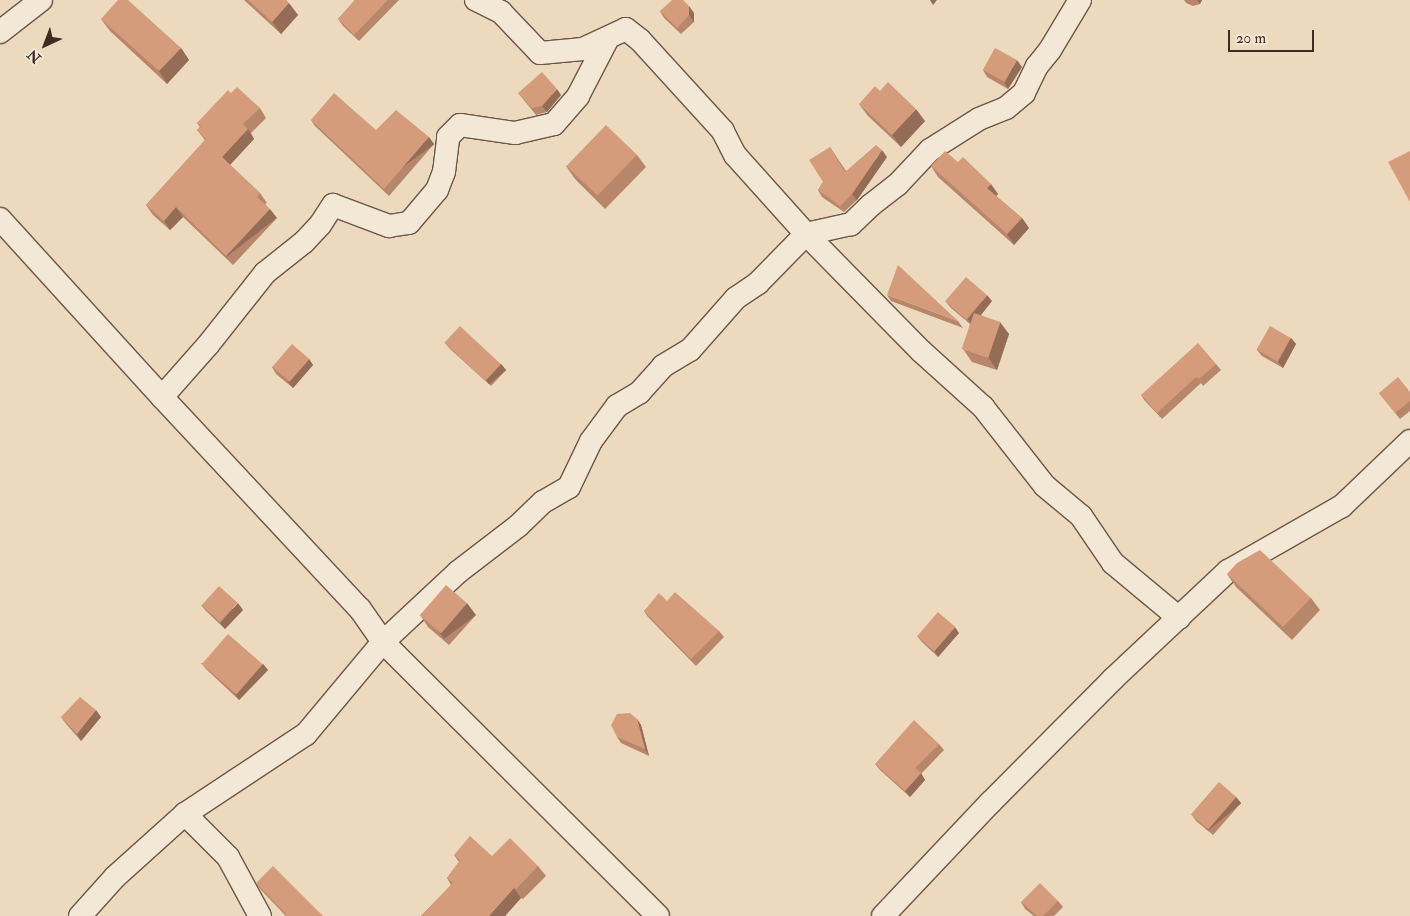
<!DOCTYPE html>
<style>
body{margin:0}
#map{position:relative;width:1410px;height:916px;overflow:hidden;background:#eddabe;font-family:"IM FELL Double Pica",serif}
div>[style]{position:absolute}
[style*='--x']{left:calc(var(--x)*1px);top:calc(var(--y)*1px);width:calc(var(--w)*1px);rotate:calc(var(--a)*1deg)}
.roads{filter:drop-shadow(1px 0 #6b5748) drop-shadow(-1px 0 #6b5748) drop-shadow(0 1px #6b5748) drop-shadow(0 -1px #6b5748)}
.minor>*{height:22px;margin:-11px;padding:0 11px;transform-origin:11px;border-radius:11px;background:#f3e7d5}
.wall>*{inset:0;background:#b7866b}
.shaded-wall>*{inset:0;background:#956d57;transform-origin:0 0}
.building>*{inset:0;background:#d59c7c;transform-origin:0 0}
span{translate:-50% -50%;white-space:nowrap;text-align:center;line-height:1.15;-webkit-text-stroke:4.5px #f3e7d5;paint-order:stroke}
.north{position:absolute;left:20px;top:20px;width:50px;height:50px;-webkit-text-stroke:4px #f3e7d5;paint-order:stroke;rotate:223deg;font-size:14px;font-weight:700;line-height:20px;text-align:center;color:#402b21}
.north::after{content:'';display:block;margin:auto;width:18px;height:22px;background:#402b21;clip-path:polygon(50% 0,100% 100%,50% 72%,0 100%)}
.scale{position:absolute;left:1228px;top:30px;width:86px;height:22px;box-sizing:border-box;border:2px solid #402b21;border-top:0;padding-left:6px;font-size:15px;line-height:18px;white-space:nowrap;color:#402b21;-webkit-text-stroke:4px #f3e7d5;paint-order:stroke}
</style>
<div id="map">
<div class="roads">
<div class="minor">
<div style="--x:1080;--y:0;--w:58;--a:121"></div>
<div style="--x:1050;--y:50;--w:21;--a:129"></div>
<div style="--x:1037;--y:66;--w:30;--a:116"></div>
<div style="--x:1024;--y:93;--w:23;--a:140"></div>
<div style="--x:1006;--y:108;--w:29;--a:158"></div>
<div style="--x:979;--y:119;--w:58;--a:147.7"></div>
<div style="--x:930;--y:150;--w:47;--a:133.3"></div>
<div style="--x:898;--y:184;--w:34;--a:142"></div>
<div style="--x:871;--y:205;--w:28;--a:136"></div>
<div style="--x:851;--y:224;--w:46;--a:167.5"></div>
<div style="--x:806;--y:234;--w:164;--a:45.5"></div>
<div style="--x:921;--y:351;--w:84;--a:42.1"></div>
<div style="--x:983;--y:407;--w:100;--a:51.9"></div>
<div style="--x:1045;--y:486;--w:47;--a:39.8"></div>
<div style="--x:1081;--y:516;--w:57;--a:55.8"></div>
<div style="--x:1113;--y:563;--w:86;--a:39.8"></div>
<div style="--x:0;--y:32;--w:52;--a:-38"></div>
<div style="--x:0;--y:219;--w:241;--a:47.7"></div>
<div style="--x:162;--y:397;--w:290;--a:47"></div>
<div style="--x:360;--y:609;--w:40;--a:55.1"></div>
<div style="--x:383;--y:642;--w:388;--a:44.9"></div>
<div style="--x:162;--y:397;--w:69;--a:-48.5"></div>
<div style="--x:208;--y:345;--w:92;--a:-51.6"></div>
<div style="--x:265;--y:273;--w:50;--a:-38.5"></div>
<div style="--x:304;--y:242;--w:23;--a:-47"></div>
<div style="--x:320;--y:225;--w:24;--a:-57"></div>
<div style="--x:333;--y:205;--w:60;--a:20.6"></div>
<div style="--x:389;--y:226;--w:20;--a:-9"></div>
<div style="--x:409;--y:223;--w:43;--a:-49.7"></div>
<div style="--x:437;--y:190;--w:19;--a:-69"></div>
<div style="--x:444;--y:172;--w:35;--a:-83"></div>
<div style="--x:448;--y:137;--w:17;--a:-45"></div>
<div style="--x:460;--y:125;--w:56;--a:8.3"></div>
<div style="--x:515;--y:133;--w:40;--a:-13"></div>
<div style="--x:554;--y:124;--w:37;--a:-49"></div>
<div style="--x:578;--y:96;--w:63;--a:-62.6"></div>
<div style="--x:80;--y:916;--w:52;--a:-48.1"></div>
<div style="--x:115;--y:877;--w:94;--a:-42"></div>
<div style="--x:260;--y:916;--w:67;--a:-118.5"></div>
<div style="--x:228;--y:857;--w:61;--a:-135"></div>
<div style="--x:185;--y:814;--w:145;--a:-33.5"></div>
<div style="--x:306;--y:734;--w:120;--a:-50.1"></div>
<div style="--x:383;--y:642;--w:103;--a:-43"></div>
<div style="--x:458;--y:572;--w:76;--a:-37.5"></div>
<div style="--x:518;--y:526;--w:35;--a:-44"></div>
<div style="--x:543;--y:502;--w:30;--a:-30"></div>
<div style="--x:569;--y:487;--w:51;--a:-64.4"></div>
<div style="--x:591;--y:441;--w:44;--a:-53.4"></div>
<div style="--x:617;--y:406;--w:26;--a:-31"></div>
<div style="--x:639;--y:393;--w:36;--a:-48"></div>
<div style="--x:663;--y:366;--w:31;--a:-31"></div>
<div style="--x:690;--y:350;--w:69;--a:-48.5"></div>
<div style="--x:736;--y:298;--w:27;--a:-34"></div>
<div style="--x:758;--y:283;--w:69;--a:-45.6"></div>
<div style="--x:806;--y:234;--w:106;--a:-131.9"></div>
<div style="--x:735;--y:155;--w:27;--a:-117"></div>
<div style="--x:723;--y:131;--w:123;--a:-132.4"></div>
<div style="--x:640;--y:40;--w:18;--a:-142"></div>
<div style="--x:626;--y:29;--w:47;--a:155.1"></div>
<div style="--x:583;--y:49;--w:43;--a:174.7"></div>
<div style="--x:540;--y:53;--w:57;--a:-133.6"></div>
<div style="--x:501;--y:12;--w:28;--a:-154"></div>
<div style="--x:883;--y:916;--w:156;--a:-46.6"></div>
<div style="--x:990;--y:803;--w:175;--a:-45.2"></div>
<div style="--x:1113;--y:679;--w:158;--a:-43.2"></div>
<div style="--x:1228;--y:571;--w:131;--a:-29.7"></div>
<div style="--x:1342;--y:506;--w:94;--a:-43.7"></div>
</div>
</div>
<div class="wall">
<div style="clip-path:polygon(244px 0,286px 0,298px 15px,281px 34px)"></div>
<div style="clip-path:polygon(355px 0,399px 0,359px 41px,343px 26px,338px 19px)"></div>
<div style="clip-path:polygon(1184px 0,1202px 0,1200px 4px,1193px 6px,1186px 3px)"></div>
<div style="clip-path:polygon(660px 11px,694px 13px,694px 22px,681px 34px,664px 18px)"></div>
<div style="clip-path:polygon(101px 19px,181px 48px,189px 60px,167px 84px,110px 31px)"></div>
<div style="clip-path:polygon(1022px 67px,1008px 89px,987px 77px,983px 70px)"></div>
<div style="clip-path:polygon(231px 93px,260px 108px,266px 118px,251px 133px,254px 139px,230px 165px,260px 193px,267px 203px,265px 204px,277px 218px,233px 265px,183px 217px,170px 230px,153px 215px,146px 205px,205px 140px,197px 130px,200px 127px,197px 123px)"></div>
<div style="clip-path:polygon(518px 93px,561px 95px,547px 112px,536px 115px,523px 99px)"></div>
<div style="clip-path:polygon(859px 104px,925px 121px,901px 147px,868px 116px)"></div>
<div style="clip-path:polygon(311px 120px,434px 144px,389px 196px,315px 126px)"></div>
<div style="clip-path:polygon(830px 147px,846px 171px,887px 157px,857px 200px,844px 212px,822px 197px,818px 190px,823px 182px)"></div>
<div style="clip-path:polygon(637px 155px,646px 167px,605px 209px,575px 179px,566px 166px)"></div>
<div style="clip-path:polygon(958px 162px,998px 194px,996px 196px,1022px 218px,1029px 228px,1014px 245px,938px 177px,931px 166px)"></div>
<div style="clip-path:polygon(887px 295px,958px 321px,963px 328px,891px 301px)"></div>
<div style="clip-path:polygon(992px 301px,981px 315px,1009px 334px,997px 370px,972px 362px,963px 349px,970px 324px,951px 308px,946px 302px)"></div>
<div style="clip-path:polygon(1291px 338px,1296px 344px,1283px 368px,1262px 356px,1257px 350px)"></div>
<div style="clip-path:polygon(445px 343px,501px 364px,506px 370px,491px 386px,450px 349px)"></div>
<div style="clip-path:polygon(309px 359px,313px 365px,293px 388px,276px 374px,272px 367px)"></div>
<div style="clip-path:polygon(1216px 364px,1221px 370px,1203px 386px,1201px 383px,1162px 419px,1145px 401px,1141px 395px)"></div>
<div style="clip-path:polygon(1410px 392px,1410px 411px,1400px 419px,1379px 393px)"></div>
<div style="clip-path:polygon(1227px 574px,1311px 598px,1320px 610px,1292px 640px,1236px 587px)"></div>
<div style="clip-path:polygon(667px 601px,719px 631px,724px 637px,696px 666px,648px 617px,644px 611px)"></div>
<div style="clip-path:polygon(201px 605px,243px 610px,225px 629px,206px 611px)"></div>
<div style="clip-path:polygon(420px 615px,476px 615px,449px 645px,428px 627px)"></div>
<div style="clip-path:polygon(959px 633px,938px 657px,922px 642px,917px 636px)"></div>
<div style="clip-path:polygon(201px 663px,263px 664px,268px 670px,239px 700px,206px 669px)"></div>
<div style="clip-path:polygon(61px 717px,101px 717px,81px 741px,66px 724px)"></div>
<div style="clip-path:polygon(637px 719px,641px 725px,649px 756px,621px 743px,617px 737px)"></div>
<div style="clip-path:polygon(939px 744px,944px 750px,921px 774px,925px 780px,910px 797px,880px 770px,875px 764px)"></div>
<div style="clip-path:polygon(1236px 797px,1241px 803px,1213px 835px,1196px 821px,1192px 815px)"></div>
<div style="clip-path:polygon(454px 855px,492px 856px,538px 866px,546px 876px,523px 899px,521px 898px,505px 916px,421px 916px,451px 885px,447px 878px,459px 862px)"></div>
<div style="clip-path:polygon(256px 883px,323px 916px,285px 915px,261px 890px)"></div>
<div style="clip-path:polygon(1058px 901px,1063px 907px,1054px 916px,1034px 916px,1025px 909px,1021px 902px)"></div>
</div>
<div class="shaded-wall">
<div style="clip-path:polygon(930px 0,937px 0,933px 5px)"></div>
<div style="clip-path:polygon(1197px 0,1202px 0,1200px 4px)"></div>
<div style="clip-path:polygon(289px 3px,298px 15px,281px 34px,272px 22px)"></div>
<div style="clip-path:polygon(689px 6px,694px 13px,694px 22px,689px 15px)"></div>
<div style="clip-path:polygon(181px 48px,189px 60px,167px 84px,159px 71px)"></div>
<div style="clip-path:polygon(1017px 60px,1022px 67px,1008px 89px,1004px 82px)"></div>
<div style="clip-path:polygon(557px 89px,561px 95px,547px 112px,542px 106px)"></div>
<div style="clip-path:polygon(916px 109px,925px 121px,901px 147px,892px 135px)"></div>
<div style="clip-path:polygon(248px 129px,254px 139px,228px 167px,222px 157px)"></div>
<div style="left:429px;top:137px;width:9px;height:69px;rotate:54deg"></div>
<div style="clip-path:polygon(882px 150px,887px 157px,857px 200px,852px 194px)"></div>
<div style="clip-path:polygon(991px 184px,998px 194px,994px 198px,987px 188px)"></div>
<div style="clip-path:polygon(176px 207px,183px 217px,170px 230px,164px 221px)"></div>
<div style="left:270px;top:209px;width:11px;height:64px;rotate:52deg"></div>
<div style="clip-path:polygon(1022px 218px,1029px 228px,1014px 245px,1007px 234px)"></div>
<div style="clip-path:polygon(987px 295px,992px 301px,972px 326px,968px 319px)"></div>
<div style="clip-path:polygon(1000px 322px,1009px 334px,997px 370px,988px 357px)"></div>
<div style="clip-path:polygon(1291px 338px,1296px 344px,1283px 368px,1278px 362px)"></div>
<div style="clip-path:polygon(309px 359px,313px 365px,293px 388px,288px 382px)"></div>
<div style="left:501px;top:364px;width:8px;height:22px;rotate:50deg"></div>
<div style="clip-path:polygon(238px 603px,243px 610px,225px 629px,220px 623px)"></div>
<div style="left:467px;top:603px;width:15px;height:40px;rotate:53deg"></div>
<div style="clip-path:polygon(955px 627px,959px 633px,938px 657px,934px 650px)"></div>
<div style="clip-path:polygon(263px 664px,268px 670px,239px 700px,235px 694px)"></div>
<div style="clip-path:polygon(96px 710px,101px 717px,81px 741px,77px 734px)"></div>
<div style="clip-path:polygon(637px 719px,641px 725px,649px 756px,645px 749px)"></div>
<div style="clip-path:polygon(921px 773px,925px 780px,910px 797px,905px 791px)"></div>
<div style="left:1236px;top:797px;width:8px;height:43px;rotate:50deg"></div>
<div style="clip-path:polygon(514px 888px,521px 898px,505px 916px,489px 916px)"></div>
</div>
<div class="building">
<div style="clip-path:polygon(118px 0,128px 0,181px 48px,159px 71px,101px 19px)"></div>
<div style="clip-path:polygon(248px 0,286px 0,289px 3px,272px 22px)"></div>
<div style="clip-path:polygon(355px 0,388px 0,354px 35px,338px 19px)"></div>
<div style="clip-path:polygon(672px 0,683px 0,689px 6px,689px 15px,677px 28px,660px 11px)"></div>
<div style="left:995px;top:48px;width:25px;height:25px;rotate:29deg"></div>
<div style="clip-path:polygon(542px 72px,557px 89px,542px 106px,532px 108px,518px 93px)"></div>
<div style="clip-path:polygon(888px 82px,916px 109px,892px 135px,859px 104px,875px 86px,880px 91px)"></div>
<div style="clip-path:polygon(237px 87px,260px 108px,243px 124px,248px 129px,222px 157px,260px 193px,257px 197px,270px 209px,226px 256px,176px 207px,164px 221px,146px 205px,206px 139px,197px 130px,201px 126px,197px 123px,228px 90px,231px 93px)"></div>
<div style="clip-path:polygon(334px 93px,376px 130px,396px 110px,429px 137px,384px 189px,311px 120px)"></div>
<div style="left:606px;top:125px;width:43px;height:57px;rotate:44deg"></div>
<div style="clip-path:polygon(876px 145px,882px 150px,852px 194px,840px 206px,818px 190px,823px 182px,809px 160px,830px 147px,845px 172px)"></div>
<div style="clip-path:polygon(945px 151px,958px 162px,963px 157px,991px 184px,987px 188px,1022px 218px,1007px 234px,931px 166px)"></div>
<div style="clip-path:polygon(1410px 151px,1410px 202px,1388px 162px)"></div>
<div style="clip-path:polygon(898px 265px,958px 321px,887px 295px)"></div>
<div style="left:966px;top:277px;width:28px;height:32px;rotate:41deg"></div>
<div style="left:974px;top:313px;width:28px;height:38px;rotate:19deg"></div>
<div style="left:460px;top:326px;width:56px;height:23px;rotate:43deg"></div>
<div style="left:1270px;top:326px;width:24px;height:27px;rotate:30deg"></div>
<div style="clip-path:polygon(1198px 343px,1216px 364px,1199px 379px,1196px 377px,1157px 413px,1141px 395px)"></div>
<div style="left:292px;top:344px;width:23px;height:30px;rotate:41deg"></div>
<div style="clip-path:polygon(1398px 377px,1410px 392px,1410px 401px,1395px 413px,1379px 393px)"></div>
<div style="clip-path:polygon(1260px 550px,1311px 598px,1283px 627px,1227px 574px,1237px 563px)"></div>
<div style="left:446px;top:585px;width:28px;height:40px;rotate:41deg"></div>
<div style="left:219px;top:586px;width:25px;height:26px;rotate:42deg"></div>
<div style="clip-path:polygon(675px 592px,719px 631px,691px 659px,644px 611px,659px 593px,667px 601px)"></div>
<div style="left:938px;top:612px;width:23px;height:32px;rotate:41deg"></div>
<div style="left:228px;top:634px;width:46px;height:40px;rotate:41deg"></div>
<div style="clip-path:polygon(80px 697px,96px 710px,77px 734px,61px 717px)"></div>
<div style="clip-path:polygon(630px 713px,637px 719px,645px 749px,617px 737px,611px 725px,617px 714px)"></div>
<div style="clip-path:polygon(914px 720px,939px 744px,915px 768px,921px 773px,905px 791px,875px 764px)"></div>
<div style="left:1219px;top:782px;width:23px;height:43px;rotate:41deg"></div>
<div style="clip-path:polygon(470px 836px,492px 856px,510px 838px,538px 866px,516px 889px,514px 888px,489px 916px,421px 916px,453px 883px,447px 878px,460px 860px,454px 855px)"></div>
<div style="clip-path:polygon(273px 866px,323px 916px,284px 916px,286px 914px,256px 883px)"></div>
<div style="clip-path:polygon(1040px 883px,1058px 901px,1043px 916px,1037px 916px,1021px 902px)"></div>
</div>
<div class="north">N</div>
<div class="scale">20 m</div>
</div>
